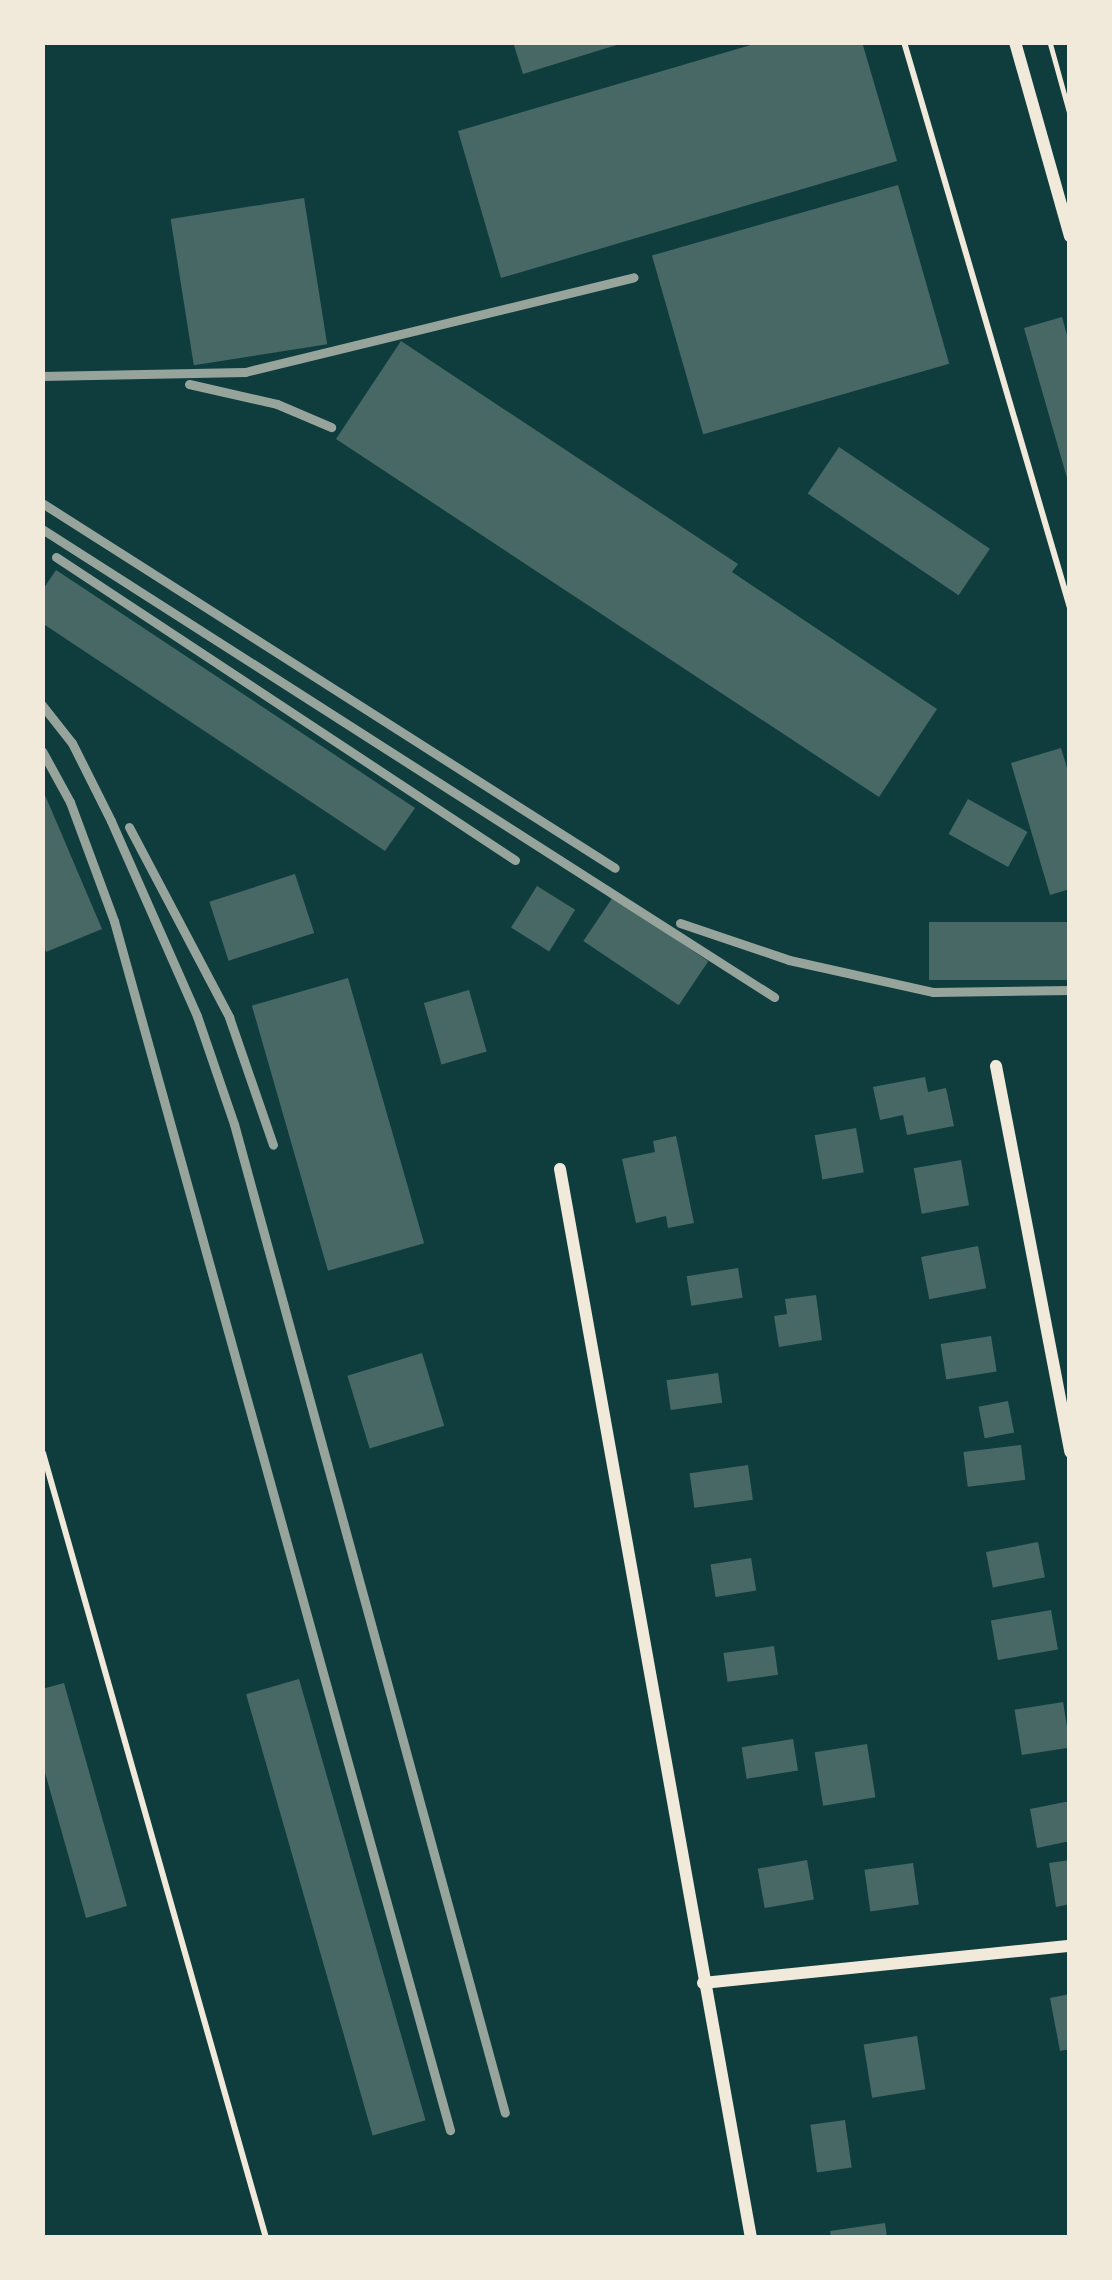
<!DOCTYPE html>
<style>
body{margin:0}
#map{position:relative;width:1112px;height:2280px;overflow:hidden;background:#0f3d3e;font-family:"Fira Sans Condensed",sans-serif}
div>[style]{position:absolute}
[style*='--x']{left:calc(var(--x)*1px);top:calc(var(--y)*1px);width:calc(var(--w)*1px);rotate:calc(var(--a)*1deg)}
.building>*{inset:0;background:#486865;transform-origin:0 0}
.path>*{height:4.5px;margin:-2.25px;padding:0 2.25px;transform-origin:2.25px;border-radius:2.25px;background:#f1e9da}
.service>*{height:6px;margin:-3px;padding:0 3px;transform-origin:3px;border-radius:3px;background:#f1e9da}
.minor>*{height:12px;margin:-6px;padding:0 6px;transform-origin:6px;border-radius:6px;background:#f1e9da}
.rail>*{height:9px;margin:-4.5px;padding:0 4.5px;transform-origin:4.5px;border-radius:4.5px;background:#97a49c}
span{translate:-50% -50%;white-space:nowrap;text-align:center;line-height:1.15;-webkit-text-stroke:9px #f1e9da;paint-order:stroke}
.frame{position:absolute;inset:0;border:45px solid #f1e9da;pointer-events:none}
</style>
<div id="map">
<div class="building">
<div style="clip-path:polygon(513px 42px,622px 42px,623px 43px,523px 74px)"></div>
<div style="clip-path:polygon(761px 42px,862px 42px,897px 161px,501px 278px,458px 131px)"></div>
<div style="left:898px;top:185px;width:186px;height:256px;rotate:74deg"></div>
<div style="left:304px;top:198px;width:148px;height:135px;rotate:81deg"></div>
<div style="clip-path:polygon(1062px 317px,1070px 346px,1069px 485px,1024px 328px)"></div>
<div style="clip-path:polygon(401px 341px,738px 564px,732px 572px,937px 709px,879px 797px,336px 439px)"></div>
<div style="left:839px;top:447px;width:182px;height:56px;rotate:34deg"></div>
<div style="clip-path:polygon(56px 570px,415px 808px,385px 851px,42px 623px,42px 591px)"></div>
<div style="clip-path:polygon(1061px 748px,1070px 778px,1070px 889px,1050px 895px,1011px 763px)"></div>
<div style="clip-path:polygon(42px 788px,102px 929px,46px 952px,42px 942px)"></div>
<div style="left:968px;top:799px;width:68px;height:40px;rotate:29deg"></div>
<div style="left:295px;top:874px;width:62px;height:90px;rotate:72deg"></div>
<div style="left:537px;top:886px;width:45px;height:49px;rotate:32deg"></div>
<div style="left:613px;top:897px;width:115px;height:53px;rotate:34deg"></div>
<div style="left:929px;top:922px;width:141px;height:58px"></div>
<div style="left:348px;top:978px;width:276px;height:100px;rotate:74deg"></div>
<div style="left:469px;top:990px;width:64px;height:47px;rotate:74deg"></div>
<div style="clip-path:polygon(925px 1077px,928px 1092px,946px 1088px,954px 1126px,907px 1135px,903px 1115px,880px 1120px,873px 1087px)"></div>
<div style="left:856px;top:1128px;width:45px;height:42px;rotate:80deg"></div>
<div style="clip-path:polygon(676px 1136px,694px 1223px,668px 1228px,666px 1216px,636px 1223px,622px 1159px,655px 1152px,653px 1141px)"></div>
<div style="left:961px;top:1160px;width:46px;height:48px;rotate:80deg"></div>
<div style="left:978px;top:1246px;width:43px;height:58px;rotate:79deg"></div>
<div style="left:738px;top:1268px;width:30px;height:52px;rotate:81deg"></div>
<div style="clip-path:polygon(816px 1295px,822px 1340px,779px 1347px,774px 1316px,787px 1314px,785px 1299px)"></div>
<div style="left:991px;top:1336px;width:36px;height:51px;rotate:81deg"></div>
<div style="left:422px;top:1353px;width:76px;height:78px;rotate:73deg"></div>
<div style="left:718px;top:1373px;width:30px;height:52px;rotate:82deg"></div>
<div style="left:1008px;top:1401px;width:32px;height:30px;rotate:79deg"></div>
<div style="left:1021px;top:1445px;width:35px;height:58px;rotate:83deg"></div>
<div style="left:748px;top:1465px;width:35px;height:59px;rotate:82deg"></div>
<div style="left:1038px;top:1542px;width:36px;height:53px;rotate:79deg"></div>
<div style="left:751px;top:1558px;width:33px;height:41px;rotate:81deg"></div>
<div style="left:1051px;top:1610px;width:40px;height:61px;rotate:80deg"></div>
<div style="left:774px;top:1646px;width:29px;height:51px;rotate:82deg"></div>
<div style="left:299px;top:1679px;width:459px;height:55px;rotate:74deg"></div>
<div style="clip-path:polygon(64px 1683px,127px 1906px,86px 1918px,42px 1762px,42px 1689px)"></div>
<div style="left:1063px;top:1702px;width:46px;height:49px;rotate:81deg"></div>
<div style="left:793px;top:1739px;width:32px;height:52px;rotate:81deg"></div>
<div style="left:867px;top:1744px;width:54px;height:53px;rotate:81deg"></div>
<div style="clip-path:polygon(1070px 1801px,1070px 1841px,1037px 1848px,1030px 1809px)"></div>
<div style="left:807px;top:1860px;width:40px;height:50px;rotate:80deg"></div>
<div style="clip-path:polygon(1070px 1860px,1070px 1904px,1056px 1907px,1049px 1863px)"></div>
<div style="left:913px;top:1863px;width:42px;height:49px;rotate:82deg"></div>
<div style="clip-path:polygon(1070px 1994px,1070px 2049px,1060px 2051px,1050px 1998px)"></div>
<div style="left:917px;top:2036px;width:54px;height:54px;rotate:81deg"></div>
<div style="left:845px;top:2120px;width:48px;height:35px;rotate:82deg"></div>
<div style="clip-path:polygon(885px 2223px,887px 2238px,831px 2238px,830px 2231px)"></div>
</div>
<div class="path">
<div style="--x:1050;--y:42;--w:75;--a:74.5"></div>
</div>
<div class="service">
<div style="--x:904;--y:42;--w:590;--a:73.65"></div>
<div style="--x:43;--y:1453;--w:816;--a:74.14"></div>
</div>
<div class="minor">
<div style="--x:1015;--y:42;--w:202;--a:74.2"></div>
<div style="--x:996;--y:1066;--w:393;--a:79.1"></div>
<div style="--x:560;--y:1169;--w:1086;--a:79.87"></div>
<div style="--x:703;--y:1983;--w:369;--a:-5.8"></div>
</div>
<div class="rail">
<div style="--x:42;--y:376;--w:203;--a:-1.1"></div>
<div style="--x:245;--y:372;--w:400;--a:-13.7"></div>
<div style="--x:189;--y:384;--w:90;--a:12.8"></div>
<div style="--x:277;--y:404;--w:59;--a:23.1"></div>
<div style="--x:42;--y:503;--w:679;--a:32.5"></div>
<div style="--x:42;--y:529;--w:869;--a:32.59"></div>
<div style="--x:56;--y:557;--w:550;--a:33.43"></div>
<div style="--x:42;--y:705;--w:48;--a:51.7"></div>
<div style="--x:72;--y:743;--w:87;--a:63.4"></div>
<div style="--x:111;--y:821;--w:213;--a:66.2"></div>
<div style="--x:197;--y:1016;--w:114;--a:71.1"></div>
<div style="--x:234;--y:1124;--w:1025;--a:74.68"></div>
<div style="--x:42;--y:751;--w:58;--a:61.2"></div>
<div style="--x:70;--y:802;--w:127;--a:69.7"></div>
<div style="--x:114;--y:921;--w:1255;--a:74.47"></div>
<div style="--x:129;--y:827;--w:215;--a:62.2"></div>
<div style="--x:229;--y:1017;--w:135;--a:71"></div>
<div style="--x:680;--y:923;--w:115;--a:18.7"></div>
<div style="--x:789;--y:960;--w:148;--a:12.5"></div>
<div style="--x:933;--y:992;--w:137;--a:-0.8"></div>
</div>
<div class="frame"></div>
</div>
